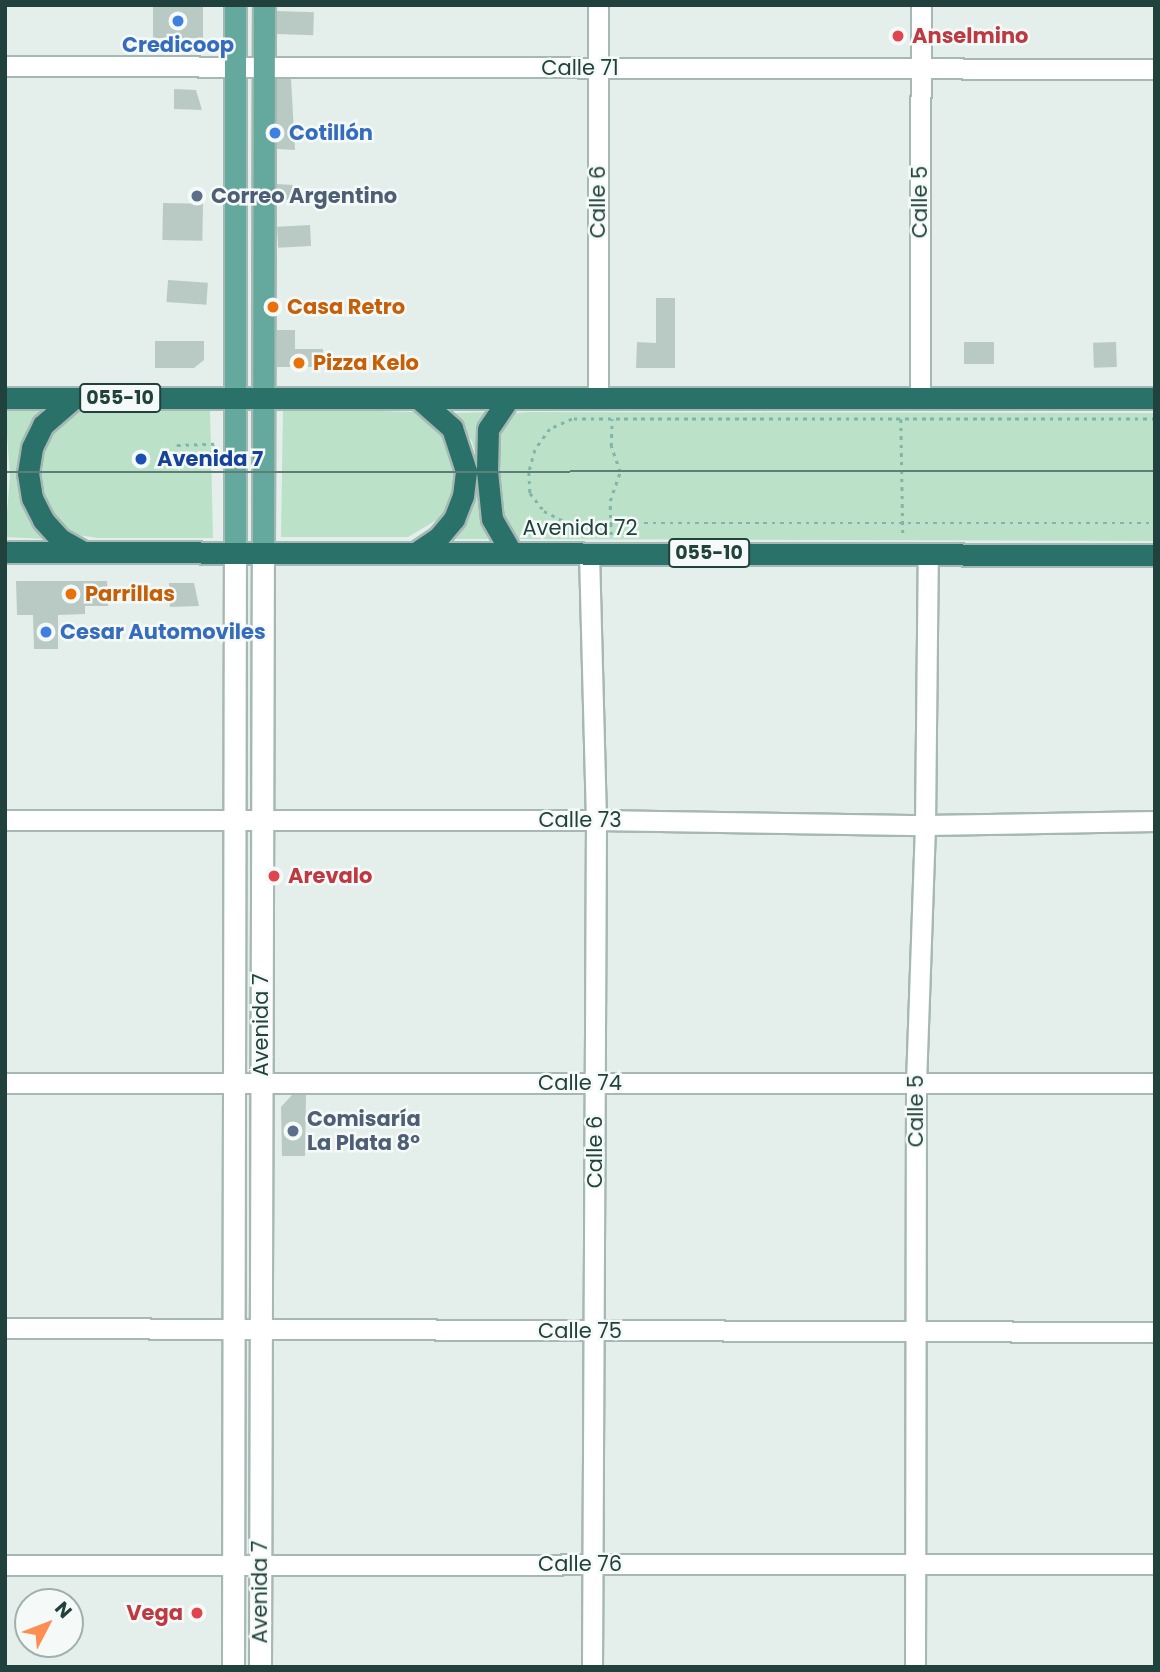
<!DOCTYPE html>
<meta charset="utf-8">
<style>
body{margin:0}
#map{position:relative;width:1160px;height:1672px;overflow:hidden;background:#e4efeb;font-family:Poppins,sans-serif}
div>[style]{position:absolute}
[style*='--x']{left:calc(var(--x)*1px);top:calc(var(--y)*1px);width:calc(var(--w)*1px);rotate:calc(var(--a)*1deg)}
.green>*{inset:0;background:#bbe1c9}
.building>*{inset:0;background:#b9cac4;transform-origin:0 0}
.path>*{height:2.5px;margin-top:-1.25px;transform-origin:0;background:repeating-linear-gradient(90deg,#82b5aa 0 3.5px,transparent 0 8.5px)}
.roads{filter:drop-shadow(2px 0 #a6b8b3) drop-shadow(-2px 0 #a6b8b3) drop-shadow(0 2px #a6b8b3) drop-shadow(0 -2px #a6b8b3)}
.street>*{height:19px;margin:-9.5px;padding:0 9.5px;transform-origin:9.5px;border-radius:9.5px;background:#fff}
.secondary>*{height:21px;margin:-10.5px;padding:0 10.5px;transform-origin:10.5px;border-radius:10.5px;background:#fff}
.primary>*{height:21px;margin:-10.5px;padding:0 10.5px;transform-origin:10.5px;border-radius:10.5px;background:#65a89d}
.highway>*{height:21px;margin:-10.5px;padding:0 10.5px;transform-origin:10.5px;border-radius:10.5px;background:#2a7169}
.tram>*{height:2px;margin:-1px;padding:0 1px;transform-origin:1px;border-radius:1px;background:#5c7d78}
.dots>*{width:19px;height:19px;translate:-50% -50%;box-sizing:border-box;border:4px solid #f5faf8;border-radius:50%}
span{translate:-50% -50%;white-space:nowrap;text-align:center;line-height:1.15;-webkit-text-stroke:5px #f5faf8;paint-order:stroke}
.shield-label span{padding:2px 5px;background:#f5faf8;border:2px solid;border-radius:5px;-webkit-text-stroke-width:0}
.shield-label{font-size:19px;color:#21423c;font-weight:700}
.health-label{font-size:21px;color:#be3a42;font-weight:700}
.left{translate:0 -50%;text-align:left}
.right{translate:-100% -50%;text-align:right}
.shop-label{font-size:21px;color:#366cbe;font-weight:700}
.street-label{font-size:21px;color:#21423c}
.service-label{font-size:21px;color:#4e5e75;font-weight:700}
.food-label{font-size:21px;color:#c56008;font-weight:700}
.transit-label{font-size:21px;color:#164399;font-weight:700}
.frame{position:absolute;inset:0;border:7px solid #21423c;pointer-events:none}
.north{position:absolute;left:14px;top:1588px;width:70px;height:70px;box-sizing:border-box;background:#f5faf8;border:2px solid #a0b0ad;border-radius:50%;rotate:48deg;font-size:19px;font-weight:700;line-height:28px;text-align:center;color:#21423c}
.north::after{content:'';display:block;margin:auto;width:24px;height:32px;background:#fd8e53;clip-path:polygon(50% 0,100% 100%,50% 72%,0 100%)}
</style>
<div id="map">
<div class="green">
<div style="clip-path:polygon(87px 406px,210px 409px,213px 538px,98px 538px,78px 535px,60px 522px,47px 503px,39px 478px,40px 453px,49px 429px)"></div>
<div style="clip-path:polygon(44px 407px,28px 429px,21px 486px,30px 519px,47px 539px,5px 537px,10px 476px,5px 408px)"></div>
<div style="clip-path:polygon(283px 408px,414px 412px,429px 419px,452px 442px,458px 481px,445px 515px,408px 537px,281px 537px)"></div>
<div style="clip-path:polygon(491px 412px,480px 435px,482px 524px,488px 539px,452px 539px,472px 509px,477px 461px,472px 441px,453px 413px)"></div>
<div style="clip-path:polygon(529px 412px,1155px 413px,1155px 541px,515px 539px,496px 520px,495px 432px,514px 413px)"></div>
</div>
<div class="building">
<div style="left:153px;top:5px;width:50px;height:33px"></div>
<div style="left:277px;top:11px;width:37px;height:23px;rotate:2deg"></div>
<div style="clip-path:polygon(277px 79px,291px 79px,295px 150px,277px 149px)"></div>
<div style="clip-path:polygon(174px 89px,196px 90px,202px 110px,174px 109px)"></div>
<div style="left:277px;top:184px;width:16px;height:15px;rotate:4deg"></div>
<div style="left:163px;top:203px;width:40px;height:37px;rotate:1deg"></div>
<div style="left:310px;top:225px;width:21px;height:33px;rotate:87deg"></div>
<div style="left:168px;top:280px;width:40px;height:22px;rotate:4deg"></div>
<div style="clip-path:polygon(656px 298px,675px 298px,675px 368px,636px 368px,637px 342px,656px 343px)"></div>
<div style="clip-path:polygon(277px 330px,295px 330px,295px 349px,323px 349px,323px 367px,277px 367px)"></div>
<div style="clip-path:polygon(155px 341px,204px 341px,204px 360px,194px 368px,155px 368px)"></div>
<div style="left:964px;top:342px;width:30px;height:22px"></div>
<div style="left:1116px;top:342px;width:25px;height:23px;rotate:88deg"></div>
<div style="clip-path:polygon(16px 581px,107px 581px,108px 606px,85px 606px,85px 614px,58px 615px,58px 649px,34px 649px,33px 615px,17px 615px)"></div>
<div style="clip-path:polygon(169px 583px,194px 583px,199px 606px,170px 607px)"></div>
<div style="clip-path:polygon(292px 1095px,306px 1095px,305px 1156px,282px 1156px,281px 1107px)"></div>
</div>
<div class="path">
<div style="--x:901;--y:419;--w:116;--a:89"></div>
<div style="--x:1155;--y:419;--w:583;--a:180"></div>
<div style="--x:572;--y:419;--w:24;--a:156"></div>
<div style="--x:550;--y:429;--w:26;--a:126"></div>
<div style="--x:535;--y:450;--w:23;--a:105"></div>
<div style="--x:529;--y:472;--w:21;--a:87"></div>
<div style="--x:530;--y:493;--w:23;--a:52"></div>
<div style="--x:544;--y:511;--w:27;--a:27"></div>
<div style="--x:568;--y:523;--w:587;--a:0"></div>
<div style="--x:176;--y:454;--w:9;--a:-84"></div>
<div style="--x:177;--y:445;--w:38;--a:-2"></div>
<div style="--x:611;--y:535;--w:34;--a:-92"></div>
<div style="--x:610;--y:501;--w:31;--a:-71"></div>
<div style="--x:620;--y:472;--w:28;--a:-109"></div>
<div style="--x:611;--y:446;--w:27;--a:-88"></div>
</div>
<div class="roads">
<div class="street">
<div style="--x:598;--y:5;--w:393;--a:90"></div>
<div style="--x:5;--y:66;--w:1150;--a:0.15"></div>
<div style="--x:920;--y:398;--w:393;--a:-89.9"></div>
<div style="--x:589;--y:553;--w:267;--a:88.5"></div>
<div style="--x:596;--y:820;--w:847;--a:90.27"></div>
<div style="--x:5;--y:820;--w:591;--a:0"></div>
<div style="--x:596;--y:820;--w:329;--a:0.9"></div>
<div style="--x:925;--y:825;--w:230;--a:-1"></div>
<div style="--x:5;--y:1083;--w:1150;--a:0"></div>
<div style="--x:5;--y:1328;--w:1150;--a:0.2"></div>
<div style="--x:5;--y:1565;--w:1150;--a:-0.05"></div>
<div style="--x:915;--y:1667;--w:584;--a:-89.9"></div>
<div style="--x:916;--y:1083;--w:258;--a:-88"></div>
<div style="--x:925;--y:825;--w:269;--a:-89.4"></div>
</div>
<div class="secondary">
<div style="--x:233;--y:1667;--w:1114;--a:-89.9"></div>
<div style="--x:260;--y:1667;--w:1114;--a:-89.85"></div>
</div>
<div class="primary">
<div style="--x:235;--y:553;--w:548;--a:-90"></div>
<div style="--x:263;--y:553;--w:548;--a:-89.9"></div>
</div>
<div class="highway">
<div style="--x:5;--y:398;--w:1150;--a:0"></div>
<div style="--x:74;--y:398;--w:41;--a:138.9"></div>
<div style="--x:43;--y:425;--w:25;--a:116"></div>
<div style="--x:32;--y:448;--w:25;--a:99"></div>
<div style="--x:28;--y:473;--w:25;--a:81"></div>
<div style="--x:32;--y:498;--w:25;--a:63"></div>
<div style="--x:43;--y:520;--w:25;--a:48"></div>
<div style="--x:60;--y:539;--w:25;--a:29"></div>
<div style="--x:509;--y:398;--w:37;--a:124"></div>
<div style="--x:488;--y:429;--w:42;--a:91.4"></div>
<div style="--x:487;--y:471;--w:48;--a:84.1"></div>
<div style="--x:492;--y:519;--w:39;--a:60"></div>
<div style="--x:5;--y:552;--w:1150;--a:0.15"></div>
<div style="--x:417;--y:552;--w:25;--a:-34"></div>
<div style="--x:438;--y:538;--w:25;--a:-50"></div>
<div style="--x:454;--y:519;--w:25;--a:-69"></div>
<div style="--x:463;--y:496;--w:25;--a:-83"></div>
<div style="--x:466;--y:471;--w:45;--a:-108"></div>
<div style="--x:452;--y:428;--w:44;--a:-138.7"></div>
</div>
</div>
<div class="tram">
<div style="--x:5;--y:472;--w:1150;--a:-0.05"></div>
</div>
<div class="dots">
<div style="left:178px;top:21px;background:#3f7fe0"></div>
<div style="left:898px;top:36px;background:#e0444e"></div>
<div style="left:275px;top:133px;background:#3f7fe0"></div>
<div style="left:197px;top:196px;background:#5c6f8a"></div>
<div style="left:273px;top:307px;background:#e8710a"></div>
<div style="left:299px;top:363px;background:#e8710a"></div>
<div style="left:141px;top:459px;background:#1a4fb4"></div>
<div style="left:71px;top:594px;background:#e8710a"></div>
<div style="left:46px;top:632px;background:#3f7fe0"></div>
<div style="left:274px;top:876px;background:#e0444e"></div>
<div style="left:293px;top:1131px;background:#5c6f8a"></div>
<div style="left:197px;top:1613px;background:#e0444e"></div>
</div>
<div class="shield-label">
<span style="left:120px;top:398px">055-10</span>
<span style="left:709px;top:553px">055-10</span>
</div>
<div class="health-label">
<span class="left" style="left:912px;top:36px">Anselmino</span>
<span class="left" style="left:288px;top:876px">Arevalo</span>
<span class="right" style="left:183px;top:1613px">Vega</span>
</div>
<div class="shop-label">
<span style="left:178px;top:45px">Credicoop</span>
<span class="left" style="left:289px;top:133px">Cotillón</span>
<span class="left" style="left:60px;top:632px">Cesar Automoviles</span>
</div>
<div class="street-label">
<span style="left:580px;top:68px">Calle 71</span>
<span style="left:598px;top:202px;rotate:-90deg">Calle 6</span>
<span style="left:920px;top:202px;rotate:-90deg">Calle 5</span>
<span style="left:580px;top:528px">Avenida 72</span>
<span style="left:580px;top:820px">Calle 73</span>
<span style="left:261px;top:1025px;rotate:-90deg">Avenida 7</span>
<span style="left:580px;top:1083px">Calle 74</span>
<span style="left:916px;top:1111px;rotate:-90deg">Calle 5</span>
<span style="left:595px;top:1152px;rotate:-90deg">Calle 6</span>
<span style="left:580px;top:1331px">Calle 75</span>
<span style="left:580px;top:1564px">Calle 76</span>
<span style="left:260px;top:1592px;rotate:-90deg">Avenida 7</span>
</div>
<div class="service-label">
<span class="left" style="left:211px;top:196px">Correo Argentino</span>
<span class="left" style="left:307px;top:1131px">Comisaría<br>La Plata 8°</span>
</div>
<div class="food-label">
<span class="left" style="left:287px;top:307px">Casa Retro</span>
<span class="left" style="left:313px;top:363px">Pizza Kelo</span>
<span class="left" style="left:85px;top:594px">Parrillas</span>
</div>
<div class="transit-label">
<span class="left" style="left:157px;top:459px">Avenida 7</span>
</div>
<div class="frame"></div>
<div class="north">N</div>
</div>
